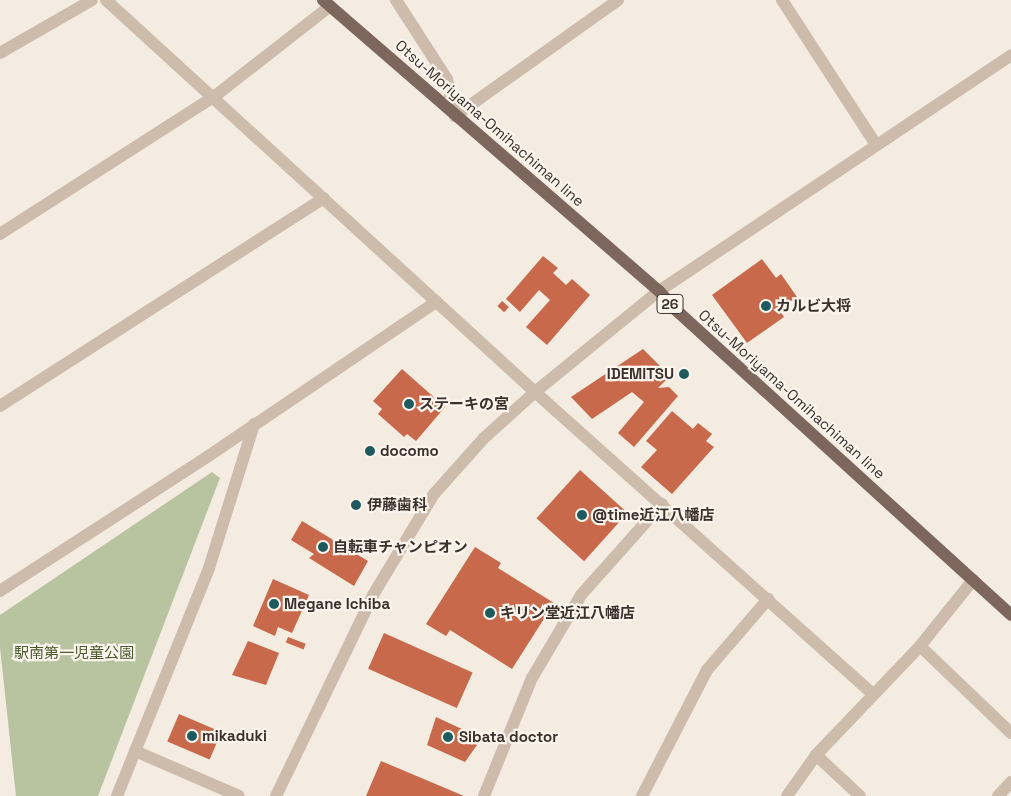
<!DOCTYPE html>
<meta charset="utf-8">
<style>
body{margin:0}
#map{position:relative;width:1011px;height:796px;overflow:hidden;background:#f4ebe1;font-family:"Space Grotesk","Noto Sans JP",sans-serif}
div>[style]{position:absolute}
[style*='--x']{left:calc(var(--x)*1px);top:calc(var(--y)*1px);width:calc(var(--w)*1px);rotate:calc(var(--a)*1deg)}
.green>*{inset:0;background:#b8c4a0}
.building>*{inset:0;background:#c8694b;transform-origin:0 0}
.minor>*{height:12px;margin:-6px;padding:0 6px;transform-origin:6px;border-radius:6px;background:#cdbbac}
.major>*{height:12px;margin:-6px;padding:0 6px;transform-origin:6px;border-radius:6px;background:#7d675c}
.dots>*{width:14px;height:14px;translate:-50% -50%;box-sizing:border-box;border:2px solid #fbf5ee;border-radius:50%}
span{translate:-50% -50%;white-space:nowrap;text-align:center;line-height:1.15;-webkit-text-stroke:4.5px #fbf5ee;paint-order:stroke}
.shield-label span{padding:1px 4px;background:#fbf5ee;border:1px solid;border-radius:4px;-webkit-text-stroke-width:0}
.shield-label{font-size:14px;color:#3b302b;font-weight:700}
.street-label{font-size:15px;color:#3b302b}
.poi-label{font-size:15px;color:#3b302b;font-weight:700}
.left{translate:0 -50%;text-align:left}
.right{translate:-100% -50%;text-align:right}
.park-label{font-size:15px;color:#4a5a2e}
</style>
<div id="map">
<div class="green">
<div style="clip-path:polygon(212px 472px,220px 478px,98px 796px,16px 796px,0 647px,0 615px)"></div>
</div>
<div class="building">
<div style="clip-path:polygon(543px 256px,558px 268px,553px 273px,566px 285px,572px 279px,590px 295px,547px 345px,526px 327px,550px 300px,539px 290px,520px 312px,506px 299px)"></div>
<div style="clip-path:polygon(762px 259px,776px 278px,781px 274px,797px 297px,779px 310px,784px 317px,747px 343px,712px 295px)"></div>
<div style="left:502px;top:301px;width:9px;height:7px;rotate:41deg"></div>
<div style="clip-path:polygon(643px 349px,670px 376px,658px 388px,669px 387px,678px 396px,634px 447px,618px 433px,644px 402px,632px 392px,592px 419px,571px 397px)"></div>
<div style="clip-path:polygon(402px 369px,445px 407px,416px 441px,407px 434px,404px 437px,378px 414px,382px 409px,373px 401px)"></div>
<div style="clip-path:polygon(672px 411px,693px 429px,698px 423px,712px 434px,706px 441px,714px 447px,672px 494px,641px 467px,657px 450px,646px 441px)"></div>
<div style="left:580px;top:470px;width:64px;height:65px;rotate:42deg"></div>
<div style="clip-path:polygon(302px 521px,368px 561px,354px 586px,309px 558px,314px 554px,291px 540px)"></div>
<div style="clip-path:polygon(475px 547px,501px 563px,498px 568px,554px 603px,512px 669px,450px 630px,446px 636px,426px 624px)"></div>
<div style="clip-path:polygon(273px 579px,309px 595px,292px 633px,278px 627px,275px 636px,253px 626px)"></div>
<div style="left:384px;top:633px;width:97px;height:39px;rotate:24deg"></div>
<div style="left:288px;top:637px;width:19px;height:6px;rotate:21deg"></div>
<div style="clip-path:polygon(248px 641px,279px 653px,266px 685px,232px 675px)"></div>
<div style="left:179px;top:714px;width:46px;height:30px;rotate:23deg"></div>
<div style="clip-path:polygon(436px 717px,477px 736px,474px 742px,477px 745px,465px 762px,427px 745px)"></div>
<div style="clip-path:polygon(381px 761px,464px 796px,366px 796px)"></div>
</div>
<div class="minor">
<div style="--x:106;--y:0;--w:581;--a:42.42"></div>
<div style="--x:535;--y:392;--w:452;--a:41.8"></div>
<div style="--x:396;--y:0;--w:94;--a:57.2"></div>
<div style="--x:447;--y:79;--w:38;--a:78"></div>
<div style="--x:455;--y:116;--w:200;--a:-35.4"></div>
<div style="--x:782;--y:0;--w:173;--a:57"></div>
<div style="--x:0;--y:53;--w:106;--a:-29.9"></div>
<div style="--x:0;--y:234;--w:255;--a:-32.7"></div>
<div style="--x:215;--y:96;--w:146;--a:-38"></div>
<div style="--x:0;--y:406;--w:385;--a:-32.7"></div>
<div style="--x:0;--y:591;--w:247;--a:-32.9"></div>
<div style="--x:207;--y:457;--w:277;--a:-34.1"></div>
<div style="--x:920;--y:646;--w:126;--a:43.7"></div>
<div style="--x:135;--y:751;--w:113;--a:23.4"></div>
<div style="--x:816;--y:755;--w:60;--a:43"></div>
<div style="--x:117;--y:796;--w:246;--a:-68"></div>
<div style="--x:209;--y:568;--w:151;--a:-72.6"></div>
<div style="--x:276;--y:796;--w:223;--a:-64.2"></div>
<div style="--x:373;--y:595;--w:118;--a:-58.9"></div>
<div style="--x:434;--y:494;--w:75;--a:-48.2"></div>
<div style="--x:484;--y:438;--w:69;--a:-42"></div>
<div style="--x:535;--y:392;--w:160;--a:-39.2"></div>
<div style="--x:659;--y:291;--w:424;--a:-33.8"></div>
<div style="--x:484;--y:796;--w:127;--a:-67.9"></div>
<div style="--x:532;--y:678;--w:96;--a:-59.4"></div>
<div style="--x:581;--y:595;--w:122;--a:-48.3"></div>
<div style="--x:642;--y:796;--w:142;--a:-62.7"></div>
<div style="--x:707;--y:670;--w:94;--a:-49.3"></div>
<div style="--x:787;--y:796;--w:50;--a:-54.7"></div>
<div style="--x:816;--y:755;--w:151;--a:-46.3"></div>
<div style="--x:920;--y:646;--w:85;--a:-51.2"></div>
<div style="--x:998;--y:796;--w:19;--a:-47"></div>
</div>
<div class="major">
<div style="--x:323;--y:0;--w:444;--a:40.9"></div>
<div style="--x:659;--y:291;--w:25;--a:48"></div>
<div style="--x:676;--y:310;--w:453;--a:42.3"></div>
</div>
<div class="dots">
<div style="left:766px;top:306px;background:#1f5a5e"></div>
<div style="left:684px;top:374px;background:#1f5a5e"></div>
<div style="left:409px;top:404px;background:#1f5a5e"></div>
<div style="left:370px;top:451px;background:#1f5a5e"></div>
<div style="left:356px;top:505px;background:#1f5a5e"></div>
<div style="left:582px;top:515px;background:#1f5a5e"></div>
<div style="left:323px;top:547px;background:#1f5a5e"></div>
<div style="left:274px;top:604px;background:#1f5a5e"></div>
<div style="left:490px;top:613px;background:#1f5a5e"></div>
<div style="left:192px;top:736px;background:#1f5a5e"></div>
<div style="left:448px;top:737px;background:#1f5a5e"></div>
</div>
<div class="shield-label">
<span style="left:670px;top:304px">26</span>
</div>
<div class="street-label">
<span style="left:490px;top:123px;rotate:41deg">Otsu-Moriyama-Omihachiman line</span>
<span style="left:792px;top:394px;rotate:42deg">Otsu-Moriyama-Omihachiman line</span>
</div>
<div class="poi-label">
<span class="left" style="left:776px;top:306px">カルビ大将</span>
<span class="right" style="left:674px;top:374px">IDEMITSU</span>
<span class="left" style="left:419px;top:404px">ステーキの宮</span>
<span class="left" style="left:380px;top:451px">docomo</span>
<span class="left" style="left:367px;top:505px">伊藤歯科</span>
<span class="left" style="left:592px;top:515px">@time近江八幡店</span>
<span class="left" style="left:333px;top:547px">自転車チャンピオン</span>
<span class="left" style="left:284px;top:604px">Megane Ichiba</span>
<span class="left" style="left:500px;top:613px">キリン堂近江八幡店</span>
<span class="left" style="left:202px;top:736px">mikaduki</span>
<span class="left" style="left:459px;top:737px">Sibata doctor</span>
</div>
<div class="park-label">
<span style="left:74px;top:653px">駅南第一児童公園</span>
</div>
</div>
